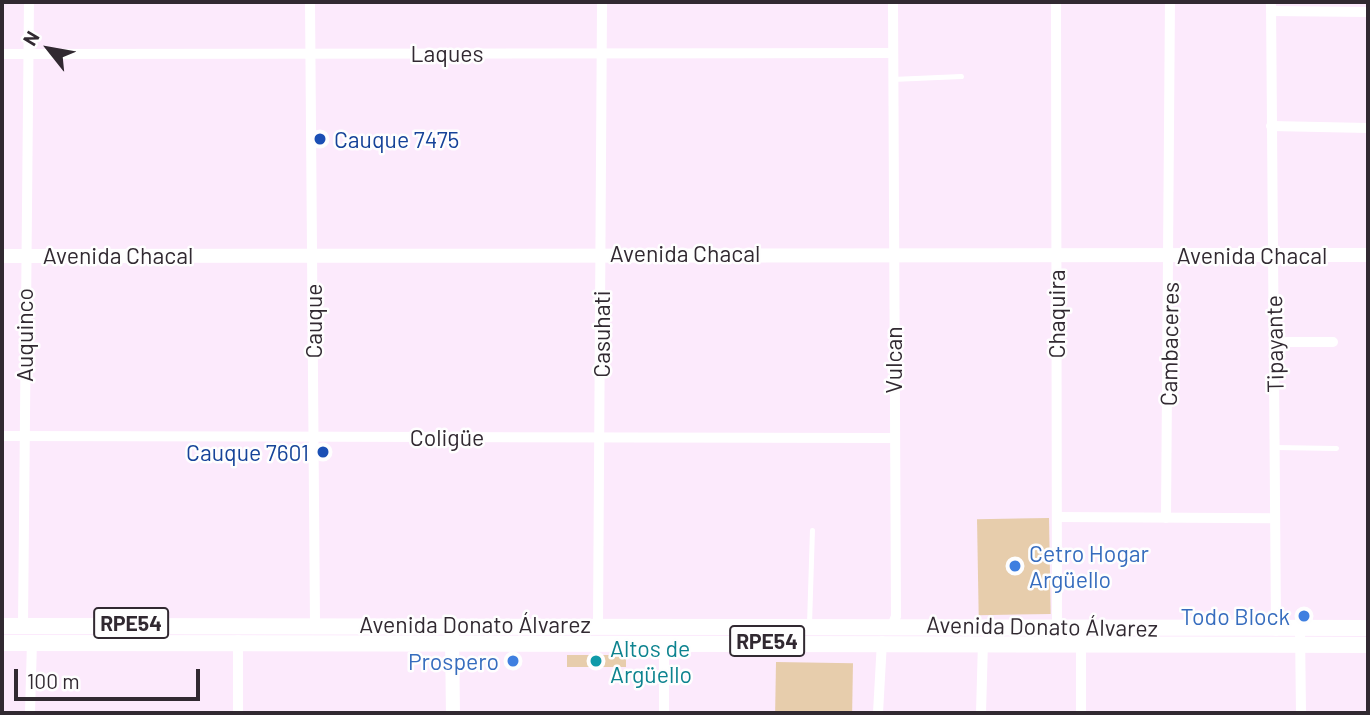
<!DOCTYPE html>
<meta charset="utf-8">
<style>
body{margin:0}
#map{position:relative;width:1370px;height:715px;overflow:hidden;background:#fceafc;font-family:Barlow,sans-serif}
div>[style]{position:absolute}
[style*='--x']{left:calc(var(--x)*1px);top:calc(var(--y)*1px);width:calc(var(--w)*1px);rotate:calc(var(--a)*1deg)}
.building>*{inset:0;background:#e7cdac;transform-origin:0 0}
.lane>*{height:5px;margin:-2.5px;padding:0 2.5px;transform-origin:2.5px;border-radius:2.5px;background:#fff}
.street>*{height:10px;margin:-5px;padding:0 5px;transform-origin:5px;border-radius:5px;background:#fff}
.secondary>*{height:14px;margin:-7px;padding:0 7px;transform-origin:7px;border-radius:7px;background:#fff}
.primary>*{height:16px;margin:-8px;padding:0 8px;transform-origin:8px;border-radius:8px;background:#fff}
.dots>*{width:19px;height:19px;translate:-50% -50%;box-sizing:border-box;border:4px solid #fefefe;border-radius:50%}
span{translate:-50% -50%;white-space:nowrap;text-align:center;line-height:1.15;-webkit-text-stroke:5px #fefefe;paint-order:stroke}
.shield-label span{padding:2px 5px;background:#fefefe;border:2px solid;border-radius:5px;-webkit-text-stroke-width:0}
.shield-label{font-size:21px;color:#312931;font-weight:700}
.street-label{font-size:23px;color:#312931}
.transit-label{font-size:23px;color:#164399}
.left{translate:0 -50%;text-align:left}
.right{translate:-100% -50%;text-align:right}
.shop-label{font-size:23px;color:#366cbe}
.culture-label{font-size:23px;color:#0d838f}
.frame{position:absolute;inset:0;border:4px solid #312931;pointer-events:none}
.north{position:absolute;left:14px;top:14px;width:70px;height:70px;-webkit-text-stroke:5px #fefefe;paint-order:stroke;rotate:301deg;font-size:19px;font-weight:700;line-height:28px;text-align:center;color:#312931}
.north::after{content:'';display:block;margin:auto;width:24px;height:32px;background:#312931;clip-path:polygon(50% 0,100% 100%,50% 72%,0 100%)}
.scale{position:absolute;left:14px;top:669px;width:186px;height:32px;box-sizing:border-box;border:4px solid #312931;border-top:0;padding-left:9px;font-size:21px;line-height:24px;white-space:nowrap;color:#312931;-webkit-text-stroke:5px #fefefe;paint-order:stroke}
</style>
<div id="map">
<div class="building">
<div style="left:1049px;top:518px;width:96px;height:72px;rotate:89deg"></div>
<div style="left:567px;top:655px;width:59px;height:12px"></div>
<div style="left:776px;top:662px;width:77px;height:51px;rotate:1deg"></div>
</div>
<div class="lane">
<div style="--x:892;--y:79;--w:69;--a:-2.5"></div>
<div style="--x:1275;--y:447;--w:61;--a:0.9"></div>
<div style="--x:809;--y:624;--w:94;--a:-88.2"></div>
</div>
<div class="street">
<div style="--x:310;--y:2;--w:627;--a:89.54"></div>
<div style="--x:1056;--y:2;--w:624;--a:89.91"></div>
<div style="--x:1271;--y:2;--w:629;--a:89.54"></div>
<div style="--x:1271;--y:11;--w:97;--a:0.6"></div>
<div style="--x:2;--y:54;--w:891;--a:-0.06"></div>
<div style="--x:1271;--y:126;--w:97;--a:1.2"></div>
<div style="--x:1274;--y:342;--w:59;--a:0"></div>
<div style="--x:2;--y:436;--w:891;--a:0.13"></div>
<div style="--x:1057;--y:517;--w:218;--a:0.3"></div>
<div style="--x:1166;--y:518;--w:516;--a:-89.56"></div>
<div style="--x:598;--y:624;--w:622;--a:-89.63"></div>
<div style="--x:23;--y:625;--w:623;--a:-89.45"></div>
<div style="--x:1081;--y:626;--w:87;--a:90"></div>
<div style="--x:891;--y:629;--w:14;--a:-69"></div>
<div style="--x:896;--y:616;--w:614;--a:-90.28"></div>
<div style="--x:1300;--y:630;--w:83;--a:89.3"></div>
<div style="--x:30;--y:713;--w:70;--a:-88.4"></div>
<div style="--x:238;--y:713;--w:73;--a:-90"></div>
<div style="--x:664;--y:713;--w:72;--a:-90"></div>
<div style="--x:878;--y:713;--w:72;--a:-86.8"></div>
<div style="--x:981;--y:713;--w:71;--a:-88.4"></div>
</div>
<div class="secondary">
<div style="--x:2;--y:256;--w:1366;--a:-0.04"></div>
<div style="--x:452;--y:635;--w:78;--a:89.3"></div>
</div>
<div class="primary">
<div style="--x:2;--y:626;--w:1366;--a:0.08"></div>
<div style="--x:2;--y:643;--w:1366;--a:0.08"></div>
</div>
<div class="dots">
<div style="left:320px;top:139px;background:#1a4fb4"></div>
<div style="left:323px;top:452px;background:#1a4fb4"></div>
<div style="left:1015px;top:566px;background:#3f7fe0"></div>
<div style="left:1304px;top:616px;background:#3f7fe0"></div>
<div style="left:513px;top:661px;background:#3f7fe0"></div>
<div style="left:596px;top:661px;background:#0f9aa8"></div>
</div>
<div class="shield-label">
<span style="left:131px;top:623px">RPE54</span>
<span style="left:767px;top:641px">RPE54</span>
</div>
<div class="street-label">
<span style="left:447px;top:53px">Laques</span>
<span style="left:685px;top:253px">Avenida Chacal</span>
<span style="left:118px;top:255px">Avenida Chacal</span>
<span style="left:1252px;top:255px">Avenida Chacal</span>
<span style="left:1056px;top:314px;rotate:-90deg">Chaquira</span>
<span style="left:313px;top:321px;rotate:-90deg">Cauque</span>
<span style="left:601px;top:334px;rotate:-90deg">Casuhati</span>
<span style="left:24px;top:335px;rotate:-90deg">Auquinco</span>
<span style="left:1169px;top:344px;rotate:-89deg">Cambaceres</span>
<span style="left:1274px;top:344px;rotate:-91deg">Tipayante</span>
<span style="left:893px;top:360px;rotate:-90deg">Vulcan</span>
<span style="left:447px;top:437px">Coligüe</span>
<span style="left:475px;top:624px">Avenida Donato Álvarez</span>
<span style="left:1042px;top:626px;rotate:1deg">Avenida Donato Álvarez</span>
</div>
<div class="transit-label">
<span class="left" style="left:334px;top:139px">Cauque 7475</span>
<span class="right" style="left:309px;top:452px">Cauque 7601</span>
</div>
<div class="shop-label">
<span class="left" style="left:1029px;top:566px">Cetro Hogar<br>Argüello</span>
<span class="right" style="left:1290px;top:616px">Todo Block</span>
<span class="right" style="left:499px;top:661px">Prospero</span>
</div>
<div class="culture-label">
<span class="left" style="left:610px;top:661px">Altos de<br>Argüello</span>
</div>
<div class="frame"></div>
<div class="north">N</div>
<div class="scale">100 m</div>
</div>
